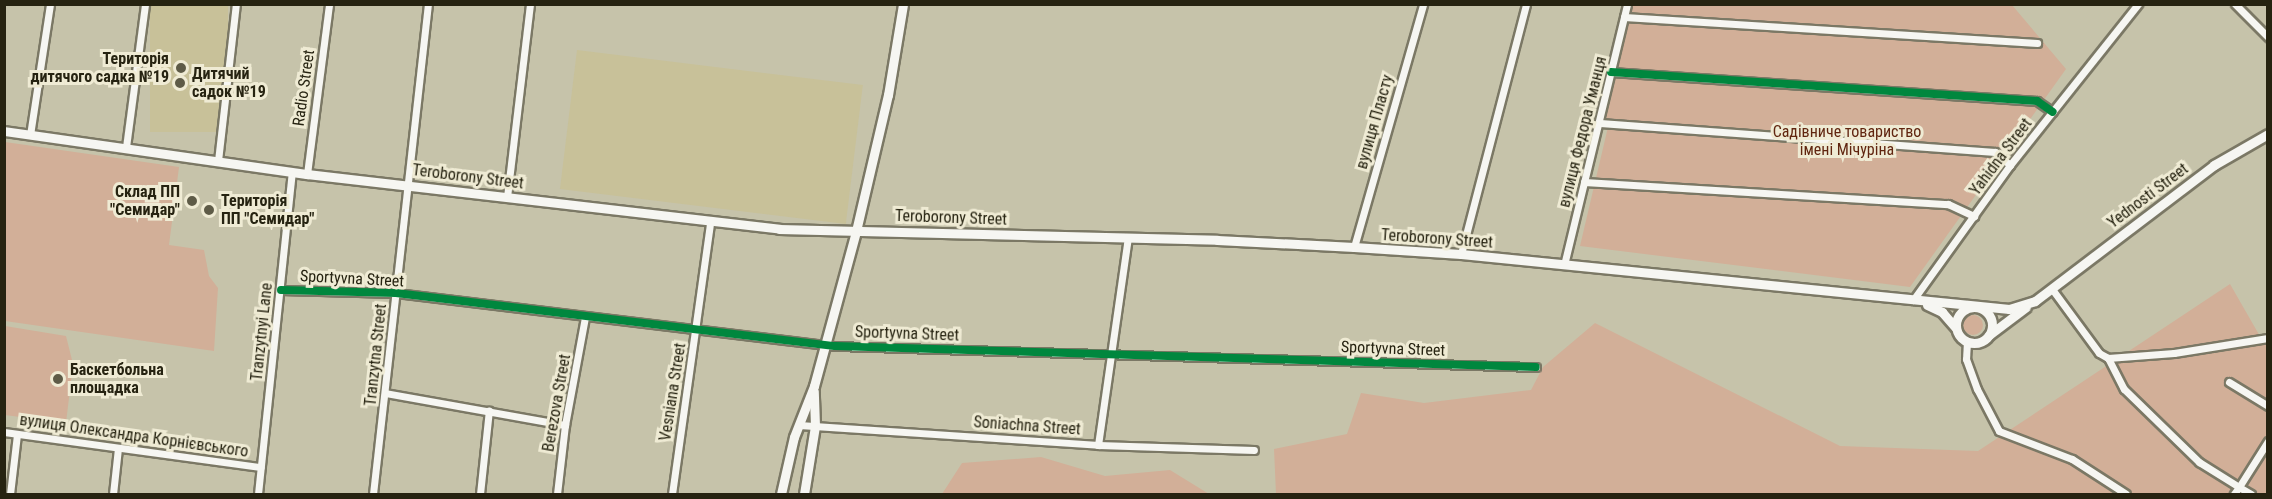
<!DOCTYPE html>
<meta charset="utf-8">
<style>
body{margin:0}
#map{position:relative;width:2272px;height:499px;overflow:hidden;background:#c6c3aa;font-family:"Roboto Condensed",sans-serif}
div>[style]{position:absolute}
[style*='--x']{left:calc(var(--x)*1px);top:calc(var(--y)*1px);width:calc(var(--w)*1px);rotate:calc(var(--a)*1deg)}
.built>*{inset:0;background:#c8c199;transform-origin:0 0}
.green>*{inset:0;background:#d2af98}
.round{border-radius:50%}
.roads{filter:drop-shadow(2px 0 #7b7865) drop-shadow(-2px 0 #7b7865) drop-shadow(0 2px #7b7865) drop-shadow(0 -2px #7b7865)}
.street>*{height:7px;margin:-3.5px;padding:0 3.5px;transform-origin:3.5px;border-radius:3.5px;background:#f6f6f2}
.secondary>*{height:9px;margin:-4.5px;padding:0 4.5px;transform-origin:4.5px;border-radius:4.5px;background:#f6f6f2}
.secondary>.ring{margin:-4.5px;padding:0;box-sizing:content-box;background:none;border:9px solid #f6f6f2;border-radius:50%}
.cycleway>*{height:8px;margin:-4px;padding:0 4px;transform-origin:4px;border-radius:4px;background:#00873e}
.dots>*{width:16px;height:16px;translate:-50% -50%;box-sizing:border-box;border:3px solid #efebd4;border-radius:50%}
span{translate:-50% -50%;white-space:nowrap;text-align:center;line-height:1.15;-webkit-text-stroke:6px #efebd4;paint-order:stroke}
.poi-label{font-size:16px;color:#262311;font-weight:700}
.right{translate:-100% -50%;text-align:right}
.left{translate:0 -50%;text-align:left}
.street-label{font-size:16px;color:#262311}
.park-label{font-size:16px;color:#60250f}
.frame{position:absolute;inset:0;border:6px solid #262311;pointer-events:none}
</style>
<div id="map">
<div class="built">
<div style="left:150px;top:5px;width:78px;height:127px"></div>
<div style="left:577px;top:50px;width:288px;height:140px;rotate:7deg"></div>
</div>
<div class="green">
<div style="clip-path:polygon(1631px 5px,2012px 5px,2066px 69px,1910px 287px,1580px 246px,1608px 127px,1603px 118px)"></div>
<div style="clip-path:polygon(5px 142px,179px 167px,169px 245px,204px 250px,209px 276px,218px 288px,214px 351px,5px 321px)"></div>
<div style="clip-path:polygon(2230px 284px,2265px 345px,2267px 344px,2267px 494px,1276px 494px,1274px 449px,1347px 434px,1361px 393px,1424px 403px,1531px 390px,1543px 367px,1595px 323px,1840px 446px,1978px 451px)"></div>
<div class="round" style="left:1963px;top:315px;width:20px;height:20px"></div>
<div style="clip-path:polygon(5px 326px,66px 336px,73px 364px,66px 423px,5px 415px)"></div>
<div style="clip-path:polygon(1041px 457px,1105px 476px,1170px 470px,1209px 494px,942px 494px,962px 463px)"></div>
</div>
<div class="roads">
<div class="street">
<div style="--x:2235;--y:4;--w:47;--a:45"></div>
<div style="--x:1624;--y:17;--w:414;--a:3.6"></div>
<div style="--x:1611;--y:72;--w:427;--a:3.9"></div>
<div style="--x:2037;--y:101;--w:19;--a:35"></div>
<div style="--x:1600;--y:123;--w:396;--a:4.2"></div>
<div style="--x:1995;--y:152;--w:20;--a:41"></div>
<div style="--x:30;--y:135;--w:133;--a:-81.3"></div>
<div style="--x:126;--y:147;--w:144;--a:-82.4"></div>
<div style="--x:218;--y:161;--w:158;--a:-83.5"></div>
<div style="--x:307;--y:174;--w:171;--a:-82.6"></div>
<div style="--x:1584;--y:182;--w:365;--a:3.5"></div>
<div style="--x:1948;--y:204;--w:29;--a:25"></div>
<div style="--x:507;--y:197;--w:194;--a:-83.2"></div>
<div style="--x:1354;--y:247;--w:253;--a:-74.1"></div>
<div style="--x:1461;--y:254;--w:258;--a:-75.4"></div>
<div style="--x:1564;--y:265;--w:268;--a:-76.4"></div>
<div style="--x:2052;--y:289;--w:79;--a:53.7"></div>
<div style="--x:2099;--y:353;--w:10;--a:29"></div>
<div style="--x:281;--y:290;--w:115;--a:1.5"></div>
<div style="--x:396;--y:293;--w:442;--a:6.9"></div>
<div style="--x:835;--y:346;--w:701;--a:1.72"></div>
<div style="--x:1913;--y:300;--w:166;--a:-54.3"></div>
<div style="--x:2010;--y:165;--w:206;--a:-51.5"></div>
<div style="--x:1967;--y:341;--w:18;--a:93"></div>
<div style="--x:1966;--y:359;--w:32;--a:70"></div>
<div style="--x:1977;--y:389;--w:47;--a:62.4"></div>
<div style="--x:1999;--y:431;--w:78;--a:21"></div>
<div style="--x:2072;--y:459;--w:64;--a:32.9"></div>
<div style="--x:2108;--y:358;--w:35;--a:63"></div>
<div style="--x:2124;--y:389;--w:105;--a:44.2"></div>
<div style="--x:2199;--y:462;--w:47;--a:32"></div>
<div style="--x:2239;--y:487;--w:9;--a:126"></div>
<div style="--x:2108;--y:358;--w:66;--a:-4.3"></div>
<div style="--x:2174;--y:353;--w:95;--a:-9.1"></div>
<div style="--x:2229;--y:382;--w:46;--a:31.6"></div>
<div style="--x:385;--y:393;--w:183;--a:10.1"></div>
<div style="--x:799;--y:425;--w:300;--a:3.8"></div>
<div style="--x:1098;--y:445;--w:156;--a:1.8"></div>
<div style="--x:4;--y:432;--w:259;--a:7.8"></div>
<div style="--x:1098;--y:445;--w:209;--a:-81.8"></div>
<div style="--x:10;--y:494;--w:60;--a:-83.3"></div>
<div style="--x:113;--y:494;--w:46;--a:-83.8"></div>
<div style="--x:258;--y:494;--w:324;--a:-84"></div>
<div style="--x:373;--y:494;--w:493;--a:-83.6"></div>
<div style="--x:480;--y:494;--w:84;--a:-83.9"></div>
<div style="--x:557;--y:494;--w:69;--a:-83.4"></div>
<div style="--x:565;--y:425;--w:110;--a:-79.5"></div>
<div style="--x:672;--y:494;--w:275;--a:-82"></div>
<div style="--x:2251;--y:494;--w:14;--a:-150"></div>
<div style="--x:2239;--y:487;--w:54;--a:-57.8"></div>
</div>
<div class="secondary">
<div style="--x:4;--y:131;--w:306;--a:8.1"></div>
<div style="--x:307;--y:174;--w:475;--a:6.6"></div>
<div style="--x:779;--y:229;--w:438;--a:1.4"></div>
<div style="--x:1217;--y:240;--w:137;--a:2.9"></div>
<div style="--x:1354;--y:247;--w:107;--a:3.7"></div>
<div style="--x:1461;--y:254;--w:551;--a:5.73"></div>
<div style="--x:2009;--y:309;--w:27;--a:-17"></div>
<div style="--x:2035;--y:301;--w:225;--a:-37.2"></div>
<div style="--x:2214;--y:165;--w:62;--a:-29.9"></div>
<div style="--x:1927;--y:305;--w:17;--a:25"></div>
<div style="--x:1942;--y:312;--w:20;--a:49"></div>
<div class="ring" style="left:1956px;top:307px;width:27px;height:27px"></div>
<div style="--x:1989;--y:335;--w:46;--a:-37.1"></div>
<div style="--x:781;--y:494;--w:58;--a:-77.2"></div>
<div style="--x:794;--y:437;--w:55;--a:-68.6"></div>
<div style="--x:814;--y:386;--w:161;--a:-74.8"></div>
<div style="--x:856;--y:231;--w:140;--a:-76.8"></div>
<div style="--x:888;--y:95;--w:92;--a:-80.6"></div>
<div style="--x:804;--y:494;--w:69;--a:-80.8"></div>
<div style="--x:815;--y:426;--w:35;--a:-92"></div>
</div>
</div>
<div class="cycleway">
<div style="--x:1611;--y:72;--w:427;--a:3.9"></div>
<div style="--x:2037;--y:101;--w:19;--a:35"></div>
<div style="--x:281;--y:290;--w:115;--a:1.5"></div>
<div style="--x:396;--y:293;--w:442;--a:6.9"></div>
<div style="--x:835;--y:346;--w:701;--a:1.72"></div>
</div>
<div class="dots">
<div style="left:181px;top:68px;background:#5e5b47"></div>
<div style="left:180px;top:83px;background:#5e5b47"></div>
<div style="left:192px;top:201px;background:#5e5b47"></div>
<div style="left:209px;top:210px;background:#5e5b47"></div>
<div style="left:58px;top:379px;background:#5e5b47"></div>
</div>
<div class="poi-label">
<span class="right" style="left:169px;top:68px">Територія<br>дитячого садка №19</span>
<span class="left" style="left:192px;top:83px">Дитячий<br>садок №19</span>
<span class="right" style="left:180px;top:201px">Склад ПП<br>"Семидар"</span>
<span class="left" style="left:221px;top:210px">Територія<br>ПП "Семидар"</span>
<span class="left" style="left:70px;top:379px">Баскетбольна<br>площадка</span>
</div>
<div class="street-label">
<span style="left:304px;top:88px;rotate:-82deg">Radio Street</span>
<span style="left:1375px;top:122px;rotate:-74deg">вулиця Пласту</span>
<span style="left:1583px;top:132px;rotate:-76deg">вулиця Федора Уманця</span>
<span style="left:2001px;top:157px;rotate:-53deg">Yahidna Street</span>
<span style="left:468px;top:177px;rotate:7deg">Teroborony Street</span>
<span style="left:2148px;top:196px;rotate:-37deg">Yednosti Street</span>
<span style="left:951px;top:218px;rotate:2deg">Teroborony Street</span>
<span style="left:1437px;top:239px;rotate:4deg">Teroborony Street</span>
<span style="left:352px;top:279px;rotate:3deg">Sportyvna Street</span>
<span style="left:262px;top:332px;rotate:-84deg">Tranzytnyi Lane</span>
<span style="left:907px;top:334px;rotate:2deg">Sportyvna Street</span>
<span style="left:1393px;top:349px;rotate:2deg">Sportyvna Street</span>
<span style="left:376px;top:355px;rotate:-84deg">Tranzytna Street</span>
<span style="left:673px;top:392px;rotate:-81deg">Vesniana Street</span>
<span style="left:557px;top:403px;rotate:-80deg">Berezova Street</span>
<span style="left:1027px;top:426px;rotate:4deg">Soniachna Street</span>
<span style="left:134px;top:436px;rotate:8deg">вулиця Олександра Корнієвського</span>
</div>
<div class="park-label">
<span style="left:1847px;top:141px">Садівниче товариство<br>імені Мічуріна</span>
</div>
<div class="frame"></div>
</div>
